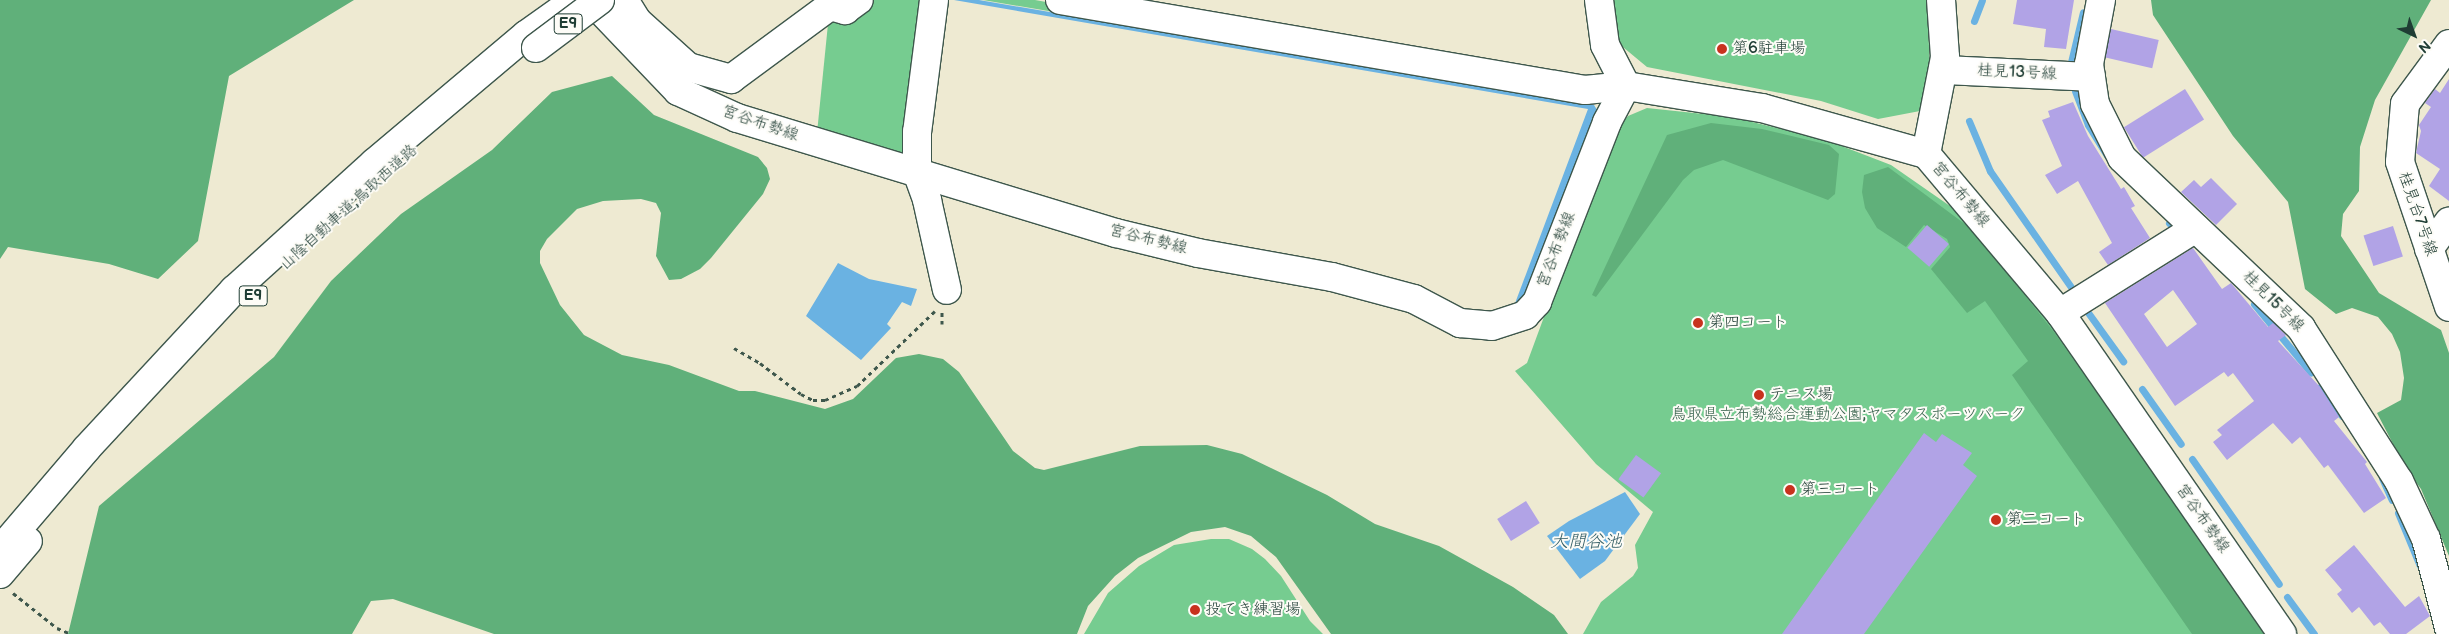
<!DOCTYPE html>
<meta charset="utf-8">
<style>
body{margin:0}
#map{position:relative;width:2449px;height:634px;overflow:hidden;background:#eeead2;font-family:"Balsamiq Sans","Klee One",sans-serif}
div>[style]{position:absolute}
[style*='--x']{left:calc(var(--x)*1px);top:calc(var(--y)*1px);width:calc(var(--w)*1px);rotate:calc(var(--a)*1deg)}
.green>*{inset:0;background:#76cc90}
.forest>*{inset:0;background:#60b07a}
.water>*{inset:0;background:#6ab2e2}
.stream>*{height:7px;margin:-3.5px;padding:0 3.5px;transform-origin:3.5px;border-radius:3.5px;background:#6ab2e2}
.building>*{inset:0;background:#b1a3e6;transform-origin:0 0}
.path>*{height:3px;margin-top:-1.5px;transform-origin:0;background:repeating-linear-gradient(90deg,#3e574c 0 4px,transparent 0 8px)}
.roads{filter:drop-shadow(1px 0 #3e574c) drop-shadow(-1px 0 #3e574c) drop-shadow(0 1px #3e574c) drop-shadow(0 -1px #3e574c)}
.minor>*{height:28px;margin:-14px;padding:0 14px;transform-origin:14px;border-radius:14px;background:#fff}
.highway>*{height:28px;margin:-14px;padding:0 14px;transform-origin:14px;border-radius:14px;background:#fff}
.bridges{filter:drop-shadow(1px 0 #3e574c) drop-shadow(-1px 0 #3e574c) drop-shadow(0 1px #3e574c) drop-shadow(0 -1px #3e574c)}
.highway-bridge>*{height:28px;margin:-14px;padding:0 14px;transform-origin:14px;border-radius:14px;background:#fff}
.dots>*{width:14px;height:14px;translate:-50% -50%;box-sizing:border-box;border:2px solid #fdfcf7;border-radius:50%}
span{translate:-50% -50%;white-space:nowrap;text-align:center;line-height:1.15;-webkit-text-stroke:4px #fdfcf7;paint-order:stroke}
.shield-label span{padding:1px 4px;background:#fdfcf7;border:1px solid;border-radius:4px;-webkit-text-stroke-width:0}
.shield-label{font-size:15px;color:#1f3d34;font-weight:700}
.poi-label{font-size:16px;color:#1f3d34}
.left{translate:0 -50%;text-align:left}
.street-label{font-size:16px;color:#1f3d34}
.park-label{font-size:16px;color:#35614b}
.water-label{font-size:18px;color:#366068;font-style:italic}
.north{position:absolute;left:2389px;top:10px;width:50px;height:50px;-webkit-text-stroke:4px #fdfcf7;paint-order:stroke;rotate:138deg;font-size:14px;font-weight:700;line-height:20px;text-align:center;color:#1f3d34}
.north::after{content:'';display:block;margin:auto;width:18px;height:22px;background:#1f3d34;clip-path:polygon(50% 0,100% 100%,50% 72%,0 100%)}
</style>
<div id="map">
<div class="green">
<div style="clip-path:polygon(850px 0,926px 0,912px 159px,817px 133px,829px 14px)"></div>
<div style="clip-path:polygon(983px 0,1035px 0,1102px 12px,1101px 20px)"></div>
<div style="clip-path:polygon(1607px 0,1927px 0,1930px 69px,1920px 111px,1878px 119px,1821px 101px,1647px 67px,1612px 38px)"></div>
<div style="clip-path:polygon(1647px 108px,1732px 117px,1826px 140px,1891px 165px,1950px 206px,1975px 229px,2034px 301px,2268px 634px,1583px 634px,1601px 602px,1633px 576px,1638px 568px,1635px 545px,1653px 512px,1596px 464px,1515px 371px,1527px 363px,1611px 135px,1628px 116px)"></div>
<div style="clip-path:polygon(1211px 539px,1229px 539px,1252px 549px,1265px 559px,1281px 576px,1310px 621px,1323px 634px,1084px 634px,1108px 593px,1139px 566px,1174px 545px)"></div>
</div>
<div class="forest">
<div style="clip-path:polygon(0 0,354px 0,229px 76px,198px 241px,158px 279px,109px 264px,8px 247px,0 259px)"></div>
<div style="clip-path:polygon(2151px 0,2431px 0,2375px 100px,2360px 147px,2359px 191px,2343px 214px,2341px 236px,2379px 293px,2441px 330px,2449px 353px,2449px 556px,2421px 489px,2405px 467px,2377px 413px,2401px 400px,2404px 378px,2400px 352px,2392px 334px,2378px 317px,2352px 308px,2336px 314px,2305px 289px,2288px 202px,2233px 136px,2153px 15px)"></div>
<div style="clip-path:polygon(612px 76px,654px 115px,758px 157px,767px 168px,770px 179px,763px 194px,711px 258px,700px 269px,681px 279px,669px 280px,656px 256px,661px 213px,656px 203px,641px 199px,603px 201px,577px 209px,547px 239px,540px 251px,540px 263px,560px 305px,584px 335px,622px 355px,669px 365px,739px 391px,755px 391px,825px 409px,853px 399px,896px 358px,919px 354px,943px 359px,959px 372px,1013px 451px,1035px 468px,1044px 470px,1140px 446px,1207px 445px,1242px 454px,1327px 495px,1375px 524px,1439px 546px,1513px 587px,1554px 615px,1568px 634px,1331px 634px,1276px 557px,1251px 536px,1225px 527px,1191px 532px,1138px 558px,1115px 576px,1088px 606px,1077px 634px,494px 634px,393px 599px,371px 601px,352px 634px,68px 634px,99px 506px,274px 357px,331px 281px,401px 214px,492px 150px,552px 92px)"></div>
<div style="clip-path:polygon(1711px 123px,1762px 129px,1829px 145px,1839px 154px,1835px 194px,1828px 200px,1723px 160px,1694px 170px,1683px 180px,1596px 297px,1592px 295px,1667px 135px)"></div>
<div style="clip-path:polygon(1888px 167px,1973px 230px,2054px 332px,2267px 634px,2192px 634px,2012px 375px,2028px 361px,1985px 301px,1967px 313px,1931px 269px,1950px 247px,1947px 239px,1924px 225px,1906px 247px,1877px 228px,1865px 208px,1862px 192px,1864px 175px)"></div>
</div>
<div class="water">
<div style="clip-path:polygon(954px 0,979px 0,1594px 105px,1599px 113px,1526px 301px,1514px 306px,1588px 109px)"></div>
<div style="clip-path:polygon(838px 263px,869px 279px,917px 289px,911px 306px,902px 302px,887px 324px,891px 328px,861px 360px,806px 316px)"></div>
<div style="clip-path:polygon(1625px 492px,1640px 514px,1605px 561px,1580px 579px,1547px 536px,1569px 521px)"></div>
</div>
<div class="stream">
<div style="--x:1974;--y:21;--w:22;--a:-69"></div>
<div style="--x:2071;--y:62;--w:51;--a:-76.5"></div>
<div style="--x:2075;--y:91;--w:36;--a:69"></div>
<div style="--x:2088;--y:125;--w:36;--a:58"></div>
<div style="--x:1969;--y:121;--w:54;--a:67.2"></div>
<div style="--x:1990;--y:171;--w:154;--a:55.1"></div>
<div style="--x:2169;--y:223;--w:14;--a:39"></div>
<div style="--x:2254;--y:304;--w:89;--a:50.4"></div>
<div style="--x:2084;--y:307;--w:67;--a:54.2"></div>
<div style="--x:2320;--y:387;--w:36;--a:53"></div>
<div style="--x:2142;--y:389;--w:67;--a:54.7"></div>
<div style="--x:2192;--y:459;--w:152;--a:55.2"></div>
<div style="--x:2382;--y:478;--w:24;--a:66"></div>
<div style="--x:2398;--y:513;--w:57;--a:67.5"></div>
<div style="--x:2287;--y:597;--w:46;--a:53.9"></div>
</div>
<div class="building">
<div style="clip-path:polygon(2017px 0,2074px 0,2066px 49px,2044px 47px,2046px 29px,2013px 24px)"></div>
<div style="left:2111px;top:29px;width:49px;height:29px;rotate:13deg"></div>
<div style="clip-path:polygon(2449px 79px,2449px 201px,2429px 186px,2440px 169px,2416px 153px,2421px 131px,2419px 125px,2431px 107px,2425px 103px,2435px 89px,2440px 93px)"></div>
<div style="left:2185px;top:89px;width:36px;height:72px;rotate:58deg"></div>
<div style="clip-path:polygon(2073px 102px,2088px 136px,2121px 189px,2124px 187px,2135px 206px,2131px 208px,2150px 238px,2108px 265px,2099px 252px,2112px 243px,2078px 181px,2057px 194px,2045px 175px,2062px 166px,2042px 120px,2050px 117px,2048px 111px)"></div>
<div style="clip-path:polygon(2211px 178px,2237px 204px,2216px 225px,2181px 192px,2194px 180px,2201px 187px)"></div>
<div style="left:1927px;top:225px;width:29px;height:30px;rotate:41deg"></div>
<div style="left:2393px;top:226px;width:32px;height:31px;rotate:72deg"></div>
<div style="clip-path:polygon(evenodd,2193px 248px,2222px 289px,2231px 283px,2268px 327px,2273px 323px,2286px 335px,2278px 341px,2320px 387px,2339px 417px,2334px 421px,2367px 462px,2365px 464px,2386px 498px,2364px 513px,2328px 465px,2324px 468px,2300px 437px,2292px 444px,2273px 423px,2227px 460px,2213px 442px,2222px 435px,2217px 430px,2254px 401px,2233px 373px,2228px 377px,2224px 372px,2175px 406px,2105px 303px,2193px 248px,2173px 290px,2197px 324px,2167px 347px,2144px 314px,2173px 290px)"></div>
<div style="clip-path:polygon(1924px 433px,1936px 442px,1942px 434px,1972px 453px,1963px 465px,1977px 476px,1864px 634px,1782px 634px)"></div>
<div style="left:1636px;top:455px;width:31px;height:30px;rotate:36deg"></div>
<div style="left:1526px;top:501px;width:26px;height:34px;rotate:58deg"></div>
<div style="clip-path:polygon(2354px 545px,2405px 607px,2419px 596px,2430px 616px,2406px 634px,2390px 634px,2380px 622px,2374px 626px,2359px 607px,2352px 613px,2337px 594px,2342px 590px,2325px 570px)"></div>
</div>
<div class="path">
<div style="--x:942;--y:324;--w:12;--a:-90"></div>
<div style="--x:734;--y:348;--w:30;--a:30"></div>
<div style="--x:760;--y:363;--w:51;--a:37.1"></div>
<div style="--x:801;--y:394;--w:13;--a:27"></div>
<div style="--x:813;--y:400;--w:12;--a:0"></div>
<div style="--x:825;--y:400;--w:35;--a:-24"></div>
<div style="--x:857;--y:386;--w:108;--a:-43.9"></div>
<div style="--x:13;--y:593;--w:56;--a:38.5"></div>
<div style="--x:57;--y:628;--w:15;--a:23"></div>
</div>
<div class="roads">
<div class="minor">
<div style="--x:591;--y:0;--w:126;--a:46.3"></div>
<div style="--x:678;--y:91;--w:65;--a:24.6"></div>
<div style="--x:737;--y:118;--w:396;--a:16.9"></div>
<div style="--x:1116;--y:233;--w:84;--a:13.7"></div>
<div style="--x:1198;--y:253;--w:136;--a:10.2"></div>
<div style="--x:1332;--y:277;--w:85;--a:15"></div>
<div style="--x:1414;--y:299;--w:52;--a:27.6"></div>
<div style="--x:1460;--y:323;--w:32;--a:5"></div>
<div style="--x:1492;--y:326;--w:35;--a:-18"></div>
<div style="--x:1525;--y:315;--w:18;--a:-47"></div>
<div style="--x:1537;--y:302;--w:193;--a:-68.7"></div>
<div style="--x:1607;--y:122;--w:41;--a:-62.2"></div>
<div style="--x:1626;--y:86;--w:138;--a:9.2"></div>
<div style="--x:1762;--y:108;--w:170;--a:15.7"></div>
<div style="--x:1926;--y:154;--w:208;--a:49.9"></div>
<div style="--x:2060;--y:313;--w:390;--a:55.3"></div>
<div style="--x:624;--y:0;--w:25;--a:58"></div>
<div style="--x:637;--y:21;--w:69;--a:42"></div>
<div style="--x:688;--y:67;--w:45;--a:15.6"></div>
<div style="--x:731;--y:79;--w:123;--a:-36.4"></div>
<div style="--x:830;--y:6;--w:16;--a:15"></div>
<div style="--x:845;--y:10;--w:17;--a:-36"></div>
<div style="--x:934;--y:0;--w:133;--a:97.3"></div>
<div style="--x:917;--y:132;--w:40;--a:90"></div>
<div style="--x:917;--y:172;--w:30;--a:70"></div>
<div style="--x:927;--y:200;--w:92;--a:77.5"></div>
<div style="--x:1060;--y:0;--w:533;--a:9.73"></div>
<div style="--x:1585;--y:90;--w:41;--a:-5.6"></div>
<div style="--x:1626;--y:86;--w:46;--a:-117.1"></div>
<div style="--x:1605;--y:45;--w:45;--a:-97.6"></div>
<div style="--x:2101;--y:0;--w:65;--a:100.6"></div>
<div style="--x:2089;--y:64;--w:40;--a:81.5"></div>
<div style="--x:2095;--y:104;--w:60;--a:63.4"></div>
<div style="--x:2122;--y:158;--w:247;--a:43.5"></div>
<div style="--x:2301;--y:328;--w:182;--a:57.4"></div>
<div style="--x:2399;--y:481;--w:64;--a:65"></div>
<div style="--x:2426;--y:539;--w:92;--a:75.5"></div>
<div style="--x:2449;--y:44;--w:74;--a:126.3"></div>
<div style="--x:2405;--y:104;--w:58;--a:94.9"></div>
<div style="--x:2400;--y:162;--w:153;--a:71.3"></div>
<div style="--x:1943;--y:70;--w:148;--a:2.7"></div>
<div style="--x:1926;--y:154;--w:99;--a:-78.9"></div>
<div style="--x:1945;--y:57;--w:57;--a:-94"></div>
<div style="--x:2429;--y:249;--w:34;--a:-54"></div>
<div style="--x:2060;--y:313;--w:160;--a:-32"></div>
</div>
<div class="highway">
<div style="--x:0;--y:550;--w:134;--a:-49.5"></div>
<div style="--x:87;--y:448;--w:216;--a:-47.1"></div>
<div style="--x:234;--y:290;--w:189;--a:-42.2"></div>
<div style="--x:374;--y:163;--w:199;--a:-40.1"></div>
<div style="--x:526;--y:35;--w:60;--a:-35.5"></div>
<div style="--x:0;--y:574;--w:43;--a:-49.7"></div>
</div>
</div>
<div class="bridges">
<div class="highway-bridge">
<div style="--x:536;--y:48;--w:80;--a:-36.9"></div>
</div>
</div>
<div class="dots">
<div style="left:1722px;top:49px;background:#c8321e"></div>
<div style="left:1698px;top:323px;background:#c8321e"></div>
<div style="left:1759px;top:395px;background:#c8321e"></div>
<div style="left:1790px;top:490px;background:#c8321e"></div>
<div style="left:1996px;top:520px;background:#c8321e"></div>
<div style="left:1195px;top:610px;background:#c8321e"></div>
</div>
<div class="shield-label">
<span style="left:568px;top:24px">E9</span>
<span style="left:253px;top:296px">E9</span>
</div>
<div class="poi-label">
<span class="left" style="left:1732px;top:49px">第6駐車場</span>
<span class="left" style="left:1708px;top:323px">第四コート</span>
<span class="left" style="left:1769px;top:395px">テニス場</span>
<span class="left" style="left:1800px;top:490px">第三コート</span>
<span class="left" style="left:2006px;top:520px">第二コート</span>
<span class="left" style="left:1205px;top:610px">投てき練習場</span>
</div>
<div class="street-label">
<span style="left:2017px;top:73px;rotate:3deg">桂見13号線</span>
<span style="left:760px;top:124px;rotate:19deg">宮谷布勢線</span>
<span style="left:1960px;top:195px;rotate:50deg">宮谷布勢線</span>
<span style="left:349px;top:208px;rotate:-42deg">山陰自動車道;鳥取西道路</span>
<span style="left:2417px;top:214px;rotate:71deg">桂見台7号線</span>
<span style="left:1148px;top:240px;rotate:14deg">宮谷布勢線</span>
<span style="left:1557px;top:250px;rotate:-69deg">宮谷布勢線</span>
<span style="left:2273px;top:302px;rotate:45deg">桂見15号線</span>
<span style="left:2202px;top:519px;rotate:55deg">宮谷布勢線</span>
</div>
<div class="park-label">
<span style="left:1848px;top:415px">鳥取県立布勢総合運動公園;ヤマタスポーツパーク</span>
</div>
<div class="water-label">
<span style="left:1586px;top:542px">大間谷池</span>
</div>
<div class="north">N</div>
</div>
